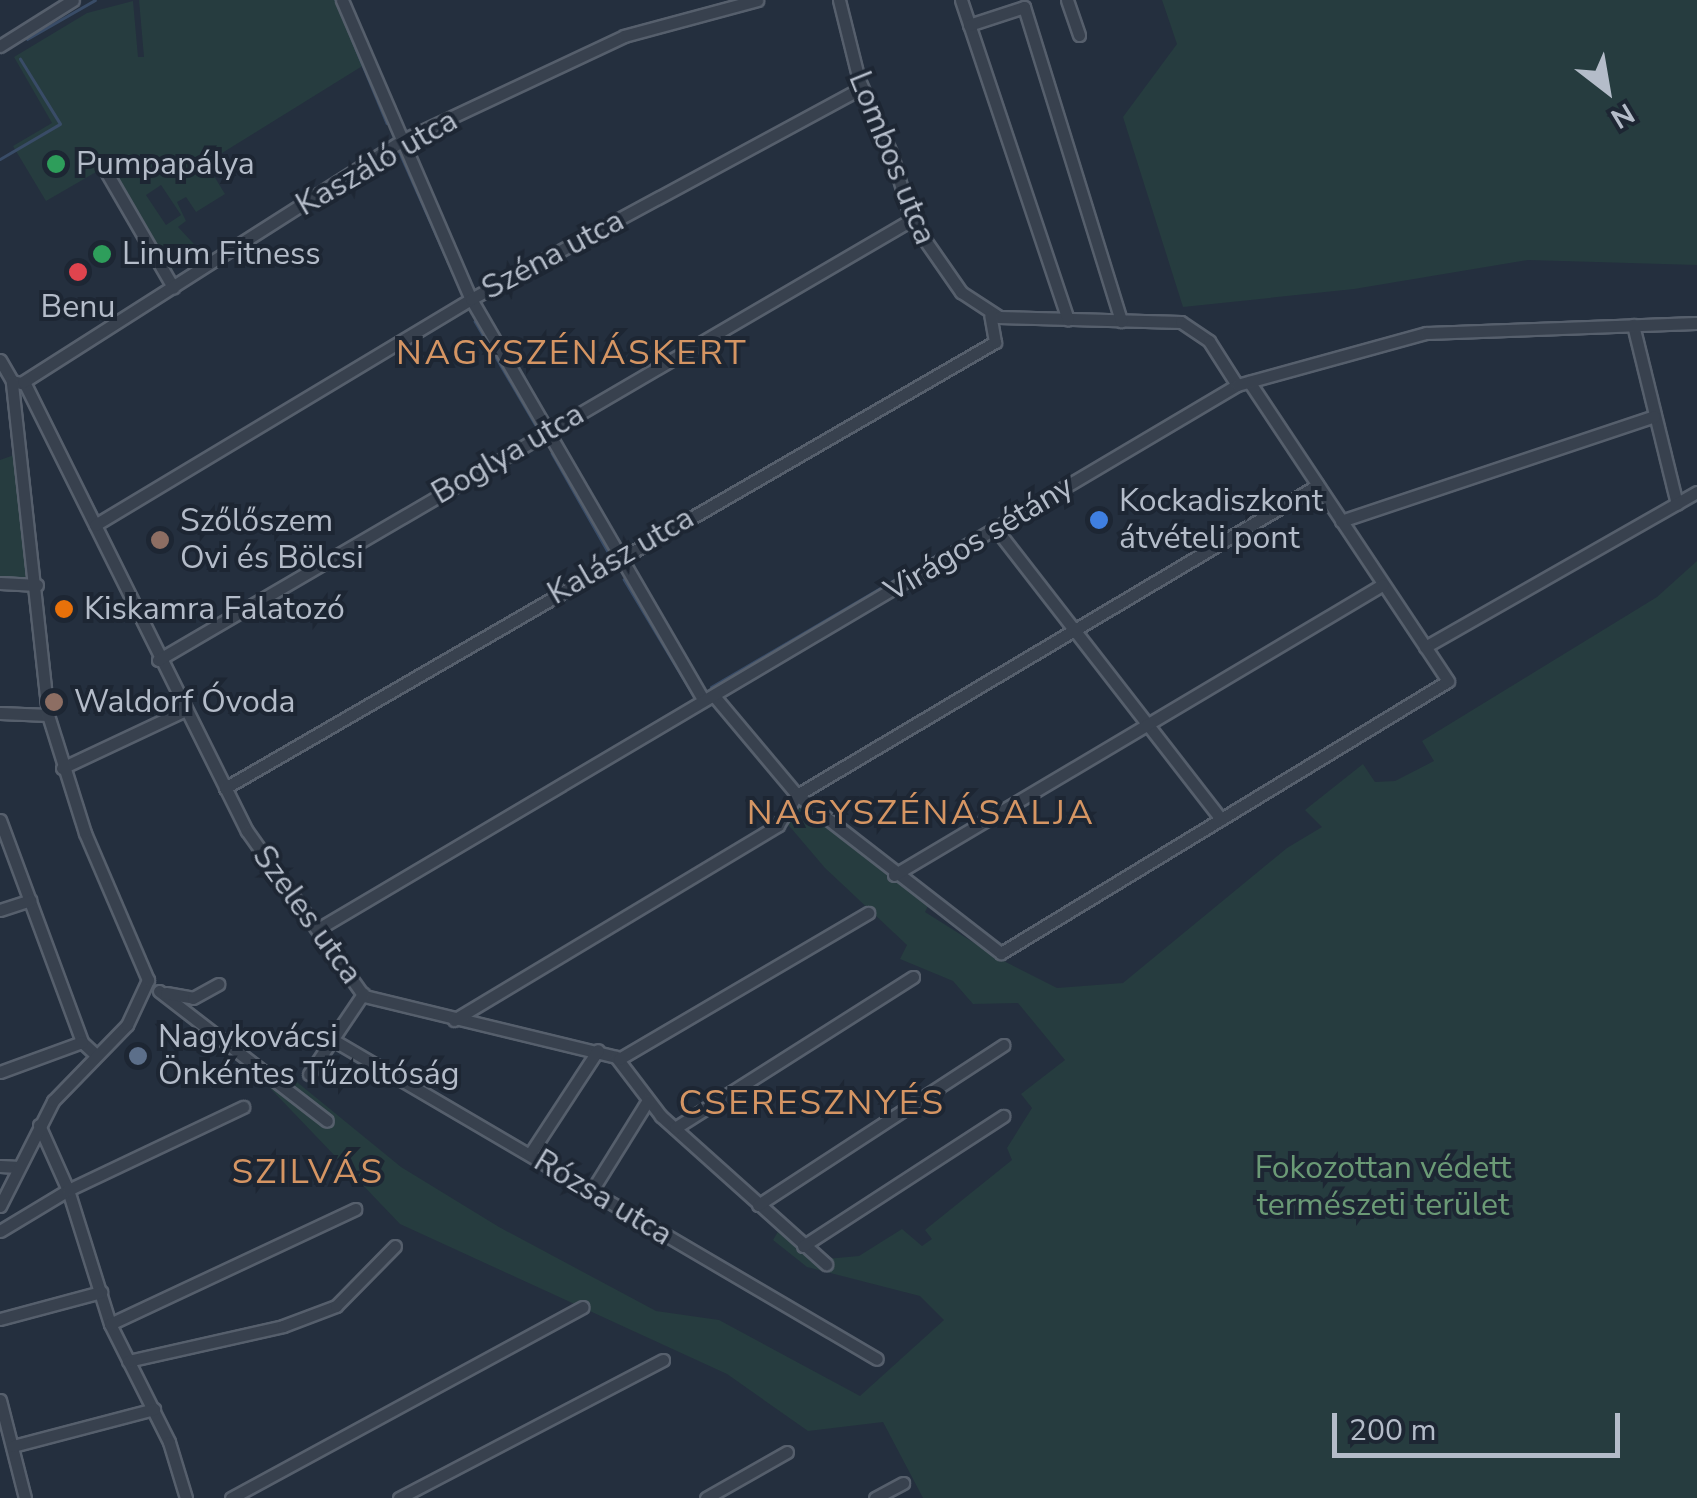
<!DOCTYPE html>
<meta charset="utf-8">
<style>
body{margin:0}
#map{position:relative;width:1697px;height:1498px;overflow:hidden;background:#242f3e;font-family:"Nunito Sans",sans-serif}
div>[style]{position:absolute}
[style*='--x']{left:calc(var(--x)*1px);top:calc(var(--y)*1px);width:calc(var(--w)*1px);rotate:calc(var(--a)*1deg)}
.green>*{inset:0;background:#263c3f}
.stream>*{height:2.5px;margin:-1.25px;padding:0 1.25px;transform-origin:1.25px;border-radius:1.25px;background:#394c67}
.roads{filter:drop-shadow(2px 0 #565f6c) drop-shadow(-2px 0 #565f6c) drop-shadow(0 2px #565f6c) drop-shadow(0 -2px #565f6c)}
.street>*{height:11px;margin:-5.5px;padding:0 5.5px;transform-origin:5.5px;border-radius:5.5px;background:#38414e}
.dots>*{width:28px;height:28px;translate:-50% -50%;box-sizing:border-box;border:5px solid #1d2633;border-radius:50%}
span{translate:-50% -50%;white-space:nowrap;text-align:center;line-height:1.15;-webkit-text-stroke:8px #1d2633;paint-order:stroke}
.street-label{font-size:32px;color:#b4bcc9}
.poi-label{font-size:32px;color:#b4bcc9}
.left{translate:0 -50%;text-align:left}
.park-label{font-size:32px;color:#6b9a76}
.neighbourhood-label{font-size:35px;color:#d59563;letter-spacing:2.5px}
.north{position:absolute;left:1557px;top:40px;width:100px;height:100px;-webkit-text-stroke:8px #1d2633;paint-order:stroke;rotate:149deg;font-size:28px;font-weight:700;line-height:40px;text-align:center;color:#b4bcc9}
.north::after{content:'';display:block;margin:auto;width:35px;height:45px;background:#b4bcc9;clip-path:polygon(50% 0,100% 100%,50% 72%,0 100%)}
.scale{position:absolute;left:1332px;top:1413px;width:288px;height:45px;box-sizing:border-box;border:5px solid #b4bcc9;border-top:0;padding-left:12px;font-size:30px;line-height:35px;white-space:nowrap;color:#b4bcc9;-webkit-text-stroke:8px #1d2633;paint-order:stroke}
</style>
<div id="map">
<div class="green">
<div style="clip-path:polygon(evenodd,139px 0,339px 0,364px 65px,206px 163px,225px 194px,196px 212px,186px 197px,177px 202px,186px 221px,178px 227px,194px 244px,194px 255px,168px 272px,103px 168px,46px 201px,13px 146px,52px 123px,14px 57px,87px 13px,133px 1px,138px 57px,144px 57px,139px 0,161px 185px,181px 215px,166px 225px,146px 195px,161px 185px)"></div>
<div style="clip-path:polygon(1162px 0,1697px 0,1697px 265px,1528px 260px,1354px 289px,1183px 307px,1123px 117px,1177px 44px)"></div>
<div style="clip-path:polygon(14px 455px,29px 577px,24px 580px,0 578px,0 460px)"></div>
<div style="clip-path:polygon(1697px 561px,1697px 1498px,923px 1498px,883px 1422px,808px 1431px,727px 1374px,400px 1224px,269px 1087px,281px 1069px,401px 1167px,499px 1227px,656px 1311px,719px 1320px,860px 1396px,944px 1320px,920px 1296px,807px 1267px,773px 1240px,779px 1230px,815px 1260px,859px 1256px,902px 1229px,922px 1246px,932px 1239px,925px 1230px,1012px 1160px,1007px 1148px,1032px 1108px,1021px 1094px,1065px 1060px,1018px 1003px,973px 1004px,953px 981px,900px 959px,907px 945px,825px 868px,785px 821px,800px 803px,928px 906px,925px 912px,998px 958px,1057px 988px,1123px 983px,1287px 848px,1322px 827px,1305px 810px,1363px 764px,1375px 782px,1395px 781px,1434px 761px,1422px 741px,1657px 597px)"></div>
</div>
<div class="stream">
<div style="--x:336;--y:0;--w:133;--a:67.5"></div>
<div style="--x:27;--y:39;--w:78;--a:-29.8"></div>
<div style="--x:400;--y:153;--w:155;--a:66.1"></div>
<div style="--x:0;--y:159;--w:69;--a:-30.3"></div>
<div style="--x:60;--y:124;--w:76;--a:-121.6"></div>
<div style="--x:475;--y:321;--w:123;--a:59.7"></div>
<div style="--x:37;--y:396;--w:132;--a:63"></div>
<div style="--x:552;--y:453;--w:117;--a:60.4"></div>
<div style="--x:624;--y:579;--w:136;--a:59.1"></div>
<div style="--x:711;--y:687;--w:309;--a:-30.3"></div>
</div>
<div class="roads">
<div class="street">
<div style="--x:342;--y:0;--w:326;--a:66.7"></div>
<div style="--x:471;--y:299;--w:460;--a:59.9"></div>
<div style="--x:839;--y:0;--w:82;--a:76"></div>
<div style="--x:859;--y:80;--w:82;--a:66.3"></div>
<div style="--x:892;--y:155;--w:68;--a:73.7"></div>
<div style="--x:911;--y:220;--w:88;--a:55.2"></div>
<div style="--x:961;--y:292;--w:45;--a:33.3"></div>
<div style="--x:999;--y:317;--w:182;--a:1.6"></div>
<div style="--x:1181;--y:322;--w:34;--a:34"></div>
<div style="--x:1209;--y:341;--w:52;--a:57.5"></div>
<div style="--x:961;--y:0;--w:337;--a:71.5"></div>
<div style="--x:1067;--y:0;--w:37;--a:71"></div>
<div style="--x:969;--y:25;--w:58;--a:-18.1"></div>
<div style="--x:1024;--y:7;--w:329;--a:72.8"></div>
<div style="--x:0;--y:46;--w:86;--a:-32.2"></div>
<div style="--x:104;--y:168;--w:138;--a:59.9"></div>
<div style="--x:1633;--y:325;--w:184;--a:76.2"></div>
<div style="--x:0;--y:360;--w:24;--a:60"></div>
<div style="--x:12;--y:381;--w:13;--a:13"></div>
<div style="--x:25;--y:384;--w:499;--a:63.6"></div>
<div style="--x:247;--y:831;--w:202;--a:54.7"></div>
<div style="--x:364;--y:996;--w:259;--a:13.6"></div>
<div style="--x:616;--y:1057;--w:74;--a:52.7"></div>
<div style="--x:661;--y:1116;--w:222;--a:41.9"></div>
<div style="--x:23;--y:382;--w:448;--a:-32.5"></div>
<div style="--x:401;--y:141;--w:246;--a:-25.2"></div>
<div style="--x:624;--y:36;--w:138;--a:-15.1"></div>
<div style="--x:1341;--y:521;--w:330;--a:-18.5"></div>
<div style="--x:95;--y:525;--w:439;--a:-31"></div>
<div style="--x:471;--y:299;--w:444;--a:-28.4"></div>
<div style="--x:996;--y:529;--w:367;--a:52.2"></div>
<div style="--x:0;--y:583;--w:37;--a:3"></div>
<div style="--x:1425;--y:647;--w:313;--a:-29.7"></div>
<div style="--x:158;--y:660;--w:872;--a:-30.3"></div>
<div style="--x:714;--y:696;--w:129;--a:50"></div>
<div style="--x:797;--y:795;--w:258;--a:37.8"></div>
<div style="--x:1001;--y:953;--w:523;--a:-31.32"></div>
<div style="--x:1448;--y:681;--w:359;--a:-123.6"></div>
<div style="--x:0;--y:713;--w:48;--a:2.4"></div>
<div style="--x:62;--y:768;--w:134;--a:-25.2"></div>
<div style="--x:225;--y:788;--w:890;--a:-30.08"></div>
<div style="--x:995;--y:342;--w:27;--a:-100"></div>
<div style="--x:0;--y:820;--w:237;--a:69.7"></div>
<div style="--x:82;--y:1042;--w:18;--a:43"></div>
<div style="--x:894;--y:875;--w:568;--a:-30.72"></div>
<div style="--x:0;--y:910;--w:32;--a:-18"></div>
<div style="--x:318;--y:929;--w:1068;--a:-30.62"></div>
<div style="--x:1237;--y:385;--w:196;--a:-15.4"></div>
<div style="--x:1426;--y:333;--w:271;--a:-2.1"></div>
<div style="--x:159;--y:991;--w:212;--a:37.7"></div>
<div style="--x:166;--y:993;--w:27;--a:10"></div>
<div style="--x:193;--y:998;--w:29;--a:-29"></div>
<div style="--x:454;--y:1020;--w:378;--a:-31"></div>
<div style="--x:778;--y:825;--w:36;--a:-58"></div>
<div style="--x:797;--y:795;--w:606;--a:-30.75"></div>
<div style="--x:328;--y:1037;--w:636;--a:30.39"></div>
<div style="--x:619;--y:1059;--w:289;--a:-30.4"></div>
<div style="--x:0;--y:1072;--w:87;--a:-20.1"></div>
<div style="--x:309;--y:1074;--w:97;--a:-56"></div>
<div style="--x:39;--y:1125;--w:71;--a:66"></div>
<div style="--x:68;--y:1190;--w:140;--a:72.6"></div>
<div style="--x:110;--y:1324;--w:132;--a:63.4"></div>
<div style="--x:169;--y:1442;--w:59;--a:73.1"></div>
<div style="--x:675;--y:1128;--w:282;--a:-32.4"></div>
<div style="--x:530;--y:1154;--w:124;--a:-56.8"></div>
<div style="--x:0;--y:1166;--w:19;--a:3"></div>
<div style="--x:591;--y:1192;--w:108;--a:-58.2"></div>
<div style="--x:758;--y:1205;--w:293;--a:-33.1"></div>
<div style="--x:0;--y:1206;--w:118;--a:-63.2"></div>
<div style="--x:53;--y:1101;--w:106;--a:-45.8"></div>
<div style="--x:127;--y:1025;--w:50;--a:-65"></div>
<div style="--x:148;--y:980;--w:160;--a:-113.2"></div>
<div style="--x:85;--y:833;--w:124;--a:-107.4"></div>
<div style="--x:48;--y:715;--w:336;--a:-96.2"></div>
<div style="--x:0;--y:1231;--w:79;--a:-31.1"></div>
<div style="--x:68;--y:1190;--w:194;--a:-25.4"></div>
<div style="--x:803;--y:1246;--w:239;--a:-33"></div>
<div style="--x:0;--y:1319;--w:105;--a:-15"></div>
<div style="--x:110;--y:1324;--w:271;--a:-25.1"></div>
<div style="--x:128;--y:1361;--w:159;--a:-12.7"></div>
<div style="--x:283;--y:1326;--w:57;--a:-20.7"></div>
<div style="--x:336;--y:1306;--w:84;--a:-45.5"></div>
<div style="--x:0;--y:1400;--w:101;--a:75.7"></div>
<div style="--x:13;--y:1446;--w:146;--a:-14.7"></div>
<div style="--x:231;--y:1498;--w:400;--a:-28.5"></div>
<div style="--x:399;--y:1498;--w:298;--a:-27.6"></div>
<div style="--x:706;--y:1498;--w:93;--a:-29.6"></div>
<div style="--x:875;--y:1498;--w:32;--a:-28"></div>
</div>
</div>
<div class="dots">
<div style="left:56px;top:164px;background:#2e9e5b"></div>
<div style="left:102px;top:254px;background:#2e9e5b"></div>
<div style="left:78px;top:272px;background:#e0444e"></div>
<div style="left:1099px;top:520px;background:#3f7fe0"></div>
<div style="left:160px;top:540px;background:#8d6e63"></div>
<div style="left:64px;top:609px;background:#e8710a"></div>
<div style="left:54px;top:702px;background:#8d6e63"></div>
<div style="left:138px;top:1056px;background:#5c6f8a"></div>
</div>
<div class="street-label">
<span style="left:892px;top:158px;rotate:68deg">Lombos utca</span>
<span style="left:377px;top:163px;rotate:-30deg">Kaszáló utca</span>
<span style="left:553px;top:255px;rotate:-28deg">Széna utca</span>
<span style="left:508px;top:454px;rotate:-30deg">Boglya utca</span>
<span style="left:979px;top:539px;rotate:-31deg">Virágos sétány</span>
<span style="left:621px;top:556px;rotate:-30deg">Kalász utca</span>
<span style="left:307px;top:915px;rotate:54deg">Szeles utca</span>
<span style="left:603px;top:1198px;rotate:31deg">Rózsa utca</span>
</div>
<div class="poi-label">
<span class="left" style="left:76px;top:164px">Pumpapálya</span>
<span class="left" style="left:122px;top:254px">Linum Fitness</span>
<span style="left:78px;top:307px">Benu</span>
<span class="left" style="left:1119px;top:520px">Kockadiszkont<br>átvételi pont</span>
<span class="left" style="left:180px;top:540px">Szőlőszem<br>Ovi és Bölcsi</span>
<span class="left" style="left:84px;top:609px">Kiskamra Falatozó</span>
<span class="left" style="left:74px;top:702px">Waldorf Óvoda</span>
<span class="left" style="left:158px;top:1056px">Nagykovácsi<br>Önkéntes Tűzoltóság</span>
</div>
<div class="park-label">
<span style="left:1383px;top:1187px">Fokozottan védett<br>természeti terület</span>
</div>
<div class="neighbourhood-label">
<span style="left:572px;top:353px">NAGYSZÉNÁSKERT</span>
<span style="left:921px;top:813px">NAGYSZÉNÁSALJA</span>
<span style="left:812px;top:1103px">CSERESZNYÉS</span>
<span style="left:308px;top:1172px">SZILVÁS</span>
</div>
<div class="north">N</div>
<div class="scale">200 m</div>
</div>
